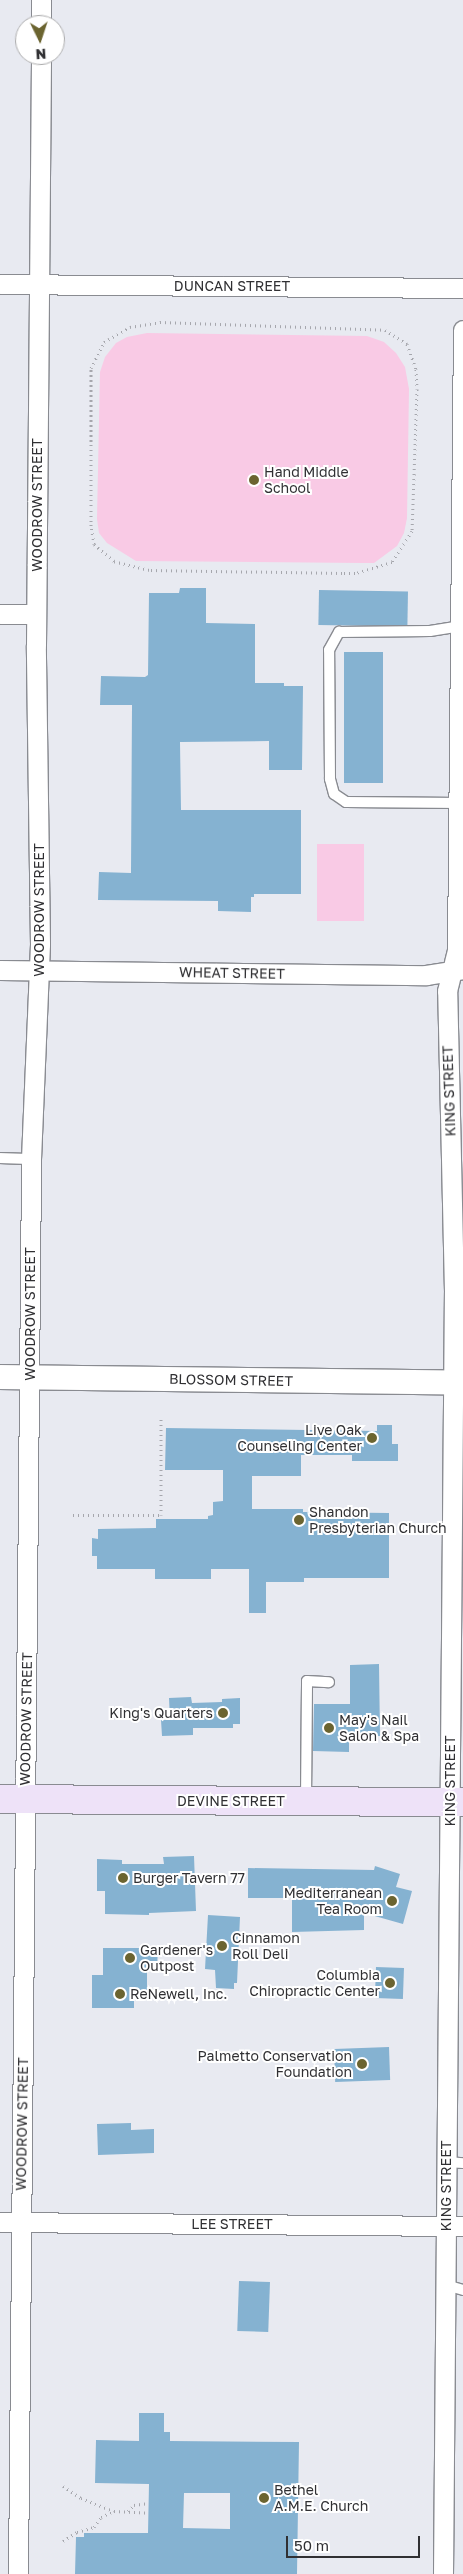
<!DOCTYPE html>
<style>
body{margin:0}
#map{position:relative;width:463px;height:2574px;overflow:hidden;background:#e8eaf1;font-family:"Golos Text",sans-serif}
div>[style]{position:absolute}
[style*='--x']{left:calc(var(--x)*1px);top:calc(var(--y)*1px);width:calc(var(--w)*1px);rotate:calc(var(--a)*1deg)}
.green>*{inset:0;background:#f9cae5;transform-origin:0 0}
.building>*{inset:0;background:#85b2d1;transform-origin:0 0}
.path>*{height:3px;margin-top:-1.5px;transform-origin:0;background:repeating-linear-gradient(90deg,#a6a7ad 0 1px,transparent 0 5px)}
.roads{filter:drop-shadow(1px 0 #898b91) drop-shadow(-1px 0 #898b91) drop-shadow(0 1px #898b91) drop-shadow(0 -1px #898b91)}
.service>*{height:10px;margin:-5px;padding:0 5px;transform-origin:5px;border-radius:5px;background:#fff}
.minor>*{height:19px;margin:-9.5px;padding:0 9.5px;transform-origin:9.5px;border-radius:9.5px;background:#fff}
.tertiary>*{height:24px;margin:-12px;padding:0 12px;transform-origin:12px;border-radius:12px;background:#fff}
.secondary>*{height:28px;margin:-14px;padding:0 14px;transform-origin:14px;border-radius:14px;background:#eee2f8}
.dots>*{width:14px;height:14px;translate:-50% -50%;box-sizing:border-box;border:2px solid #fff;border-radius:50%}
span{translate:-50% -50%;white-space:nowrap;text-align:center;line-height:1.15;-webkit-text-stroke:4px #fff;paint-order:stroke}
.street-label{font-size:14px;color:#303033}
.poi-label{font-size:14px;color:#303033}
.left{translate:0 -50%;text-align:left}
.right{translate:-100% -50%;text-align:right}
.north{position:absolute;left:15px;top:15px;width:50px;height:50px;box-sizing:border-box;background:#fff;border:1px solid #acacad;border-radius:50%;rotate:176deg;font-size:14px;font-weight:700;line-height:20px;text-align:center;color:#303033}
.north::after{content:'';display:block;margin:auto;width:18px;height:22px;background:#6b6430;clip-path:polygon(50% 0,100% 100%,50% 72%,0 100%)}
.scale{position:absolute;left:286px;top:2536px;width:134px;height:22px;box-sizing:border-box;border:2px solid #303033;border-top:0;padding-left:6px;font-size:15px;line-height:18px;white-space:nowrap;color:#303033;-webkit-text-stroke:4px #fff;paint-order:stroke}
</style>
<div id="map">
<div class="green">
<div style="clip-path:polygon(147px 333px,367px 336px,384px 342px,396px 353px,405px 367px,409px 389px,407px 518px,404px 533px,397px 546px,374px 563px,362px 563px,136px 561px,107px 543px,99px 533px,97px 519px,100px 372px,105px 357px,116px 343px,127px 337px)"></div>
<div style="left:364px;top:844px;width:77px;height:47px;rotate:90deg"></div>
</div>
<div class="building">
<div style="clip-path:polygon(180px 588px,206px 588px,206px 623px,255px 624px,255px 683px,284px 683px,284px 686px,303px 686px,302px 770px,269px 770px,269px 741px,180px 742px,181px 810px,301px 810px,301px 894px,254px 894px,254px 897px,251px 897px,251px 912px,218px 911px,218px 901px,98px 900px,99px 872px,131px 873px,132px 705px,100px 705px,101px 676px,145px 677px,148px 675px,149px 593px,179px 593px)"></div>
<div style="left:319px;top:590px;width:89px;height:35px;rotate:1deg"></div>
<div style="left:344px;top:652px;width:39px;height:131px"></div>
<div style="clip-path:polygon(377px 1425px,392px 1425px,392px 1444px,398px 1444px,398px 1461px,352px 1461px,352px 1455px,301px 1455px,301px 1476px,252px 1476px,252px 1509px,303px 1509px,303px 1512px,389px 1513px,389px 1578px,304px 1578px,304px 1582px,266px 1582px,266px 1613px,249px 1613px,249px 1569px,211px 1569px,211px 1579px,155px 1579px,155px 1569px,97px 1569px,97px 1556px,92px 1556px,92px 1538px,98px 1539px,98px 1529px,156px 1528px,156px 1519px,208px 1519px,208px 1516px,213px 1515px,213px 1502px,223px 1501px,223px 1470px,165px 1470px,166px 1428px,377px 1431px)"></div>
<div style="clip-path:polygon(379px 1664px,380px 1736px,349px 1736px,349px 1752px,313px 1751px,314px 1704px,350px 1704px,350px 1665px)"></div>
<div style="clip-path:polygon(191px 1697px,192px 1703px,222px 1702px,222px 1699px,240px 1698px,240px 1724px,233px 1724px,233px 1728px,193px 1728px,193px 1735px,162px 1736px,161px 1720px,170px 1720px,169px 1698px)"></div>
<div style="clip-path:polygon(194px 1856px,196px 1911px,149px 1913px,149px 1915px,105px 1914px,105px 1891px,97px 1891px,97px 1859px,122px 1860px,122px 1864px,164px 1864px,163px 1857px)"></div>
<div style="clip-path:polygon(375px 1866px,400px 1874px,396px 1887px,412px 1891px,403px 1924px,364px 1913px,364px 1930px,292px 1932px,292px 1898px,248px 1898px,248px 1868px,374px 1870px)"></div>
<div style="clip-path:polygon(208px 1915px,240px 1917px,237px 1983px,234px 1983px,234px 1989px,216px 1988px,215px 1970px,205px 1969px)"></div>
<div style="clip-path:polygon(103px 1948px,158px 1948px,157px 1968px,147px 1968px,147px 1998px,134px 1999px,134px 2008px,92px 2008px,92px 1975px,103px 1975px)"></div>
<div style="left:376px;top:1967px;width:28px;height:31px;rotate:2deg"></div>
<div style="left:389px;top:2047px;width:33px;height:55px;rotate:88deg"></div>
<div style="clip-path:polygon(131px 2123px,131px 2130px,154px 2129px,154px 2153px,98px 2155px,97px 2124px)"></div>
<div style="left:239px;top:2281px;width:31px;height:50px;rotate:2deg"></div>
<div style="clip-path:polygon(evenodd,139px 2413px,164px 2413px,164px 2432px,170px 2432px,170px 2441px,299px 2442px,297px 2574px,75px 2574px,76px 2537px,84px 2537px,84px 2533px,148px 2533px,149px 2484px,95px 2483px,96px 2440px,139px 2441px,139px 2413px,184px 2493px,230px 2493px,230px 2529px,183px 2528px,184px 2493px)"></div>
</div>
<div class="path">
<div style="--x:160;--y:322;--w:225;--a:2"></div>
<div style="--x:385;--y:330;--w:26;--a:32"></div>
<div style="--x:407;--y:344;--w:27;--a:70"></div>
<div style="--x:416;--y:369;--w:20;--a:87"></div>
<div style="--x:417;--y:389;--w:142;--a:92"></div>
<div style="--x:412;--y:531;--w:37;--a:123"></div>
<div style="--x:392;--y:562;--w:39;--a:163"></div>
<div style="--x:355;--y:573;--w:13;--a:180"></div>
<div style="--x:342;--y:573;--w:193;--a:-179.1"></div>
<div style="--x:149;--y:570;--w:36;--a:-166"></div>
<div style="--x:114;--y:561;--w:26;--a:-140"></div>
<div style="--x:94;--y:544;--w:18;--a:-99"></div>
<div style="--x:91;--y:526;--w:158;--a:-90"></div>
<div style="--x:91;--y:368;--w:29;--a:-63"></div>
<div style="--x:104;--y:342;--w:30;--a:-30"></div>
<div style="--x:130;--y:327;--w:30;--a:-9"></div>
<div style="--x:73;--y:1515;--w:88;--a:0"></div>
<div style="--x:161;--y:1515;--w:99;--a:-90"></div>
<div style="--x:63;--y:2486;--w:22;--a:34"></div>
<div style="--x:81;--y:2498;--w:35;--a:22"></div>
<div style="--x:114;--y:2511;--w:35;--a:3"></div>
<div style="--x:128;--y:2511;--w:8;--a:-45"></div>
<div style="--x:134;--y:2505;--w:15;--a:-8"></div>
<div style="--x:63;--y:2541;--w:17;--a:-33"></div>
<div style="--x:77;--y:2532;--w:18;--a:-16"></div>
<div style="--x:94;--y:2527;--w:12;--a:-55"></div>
<div style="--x:101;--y:2517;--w:14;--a:-25"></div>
</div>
<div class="roads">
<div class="service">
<div style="--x:460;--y:803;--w:114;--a:-179.5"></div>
<div style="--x:346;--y:802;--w:14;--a:-146"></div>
<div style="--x:334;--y:794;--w:16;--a:-105"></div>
<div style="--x:330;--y:779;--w:129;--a:-90.4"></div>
<div style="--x:329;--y:650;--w:21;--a:-61"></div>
<div style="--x:339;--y:632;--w:91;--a:-0.6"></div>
<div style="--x:430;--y:631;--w:30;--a:-9"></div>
<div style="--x:0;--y:1158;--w:31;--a:2"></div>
<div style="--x:306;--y:1800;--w:119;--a:-89.5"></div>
<div style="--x:307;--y:1681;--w:22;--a:3"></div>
<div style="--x:447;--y:2162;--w:16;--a:4"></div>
<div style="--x:446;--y:2285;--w:18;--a:16"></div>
</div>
<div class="minor">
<div style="--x:41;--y:25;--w:25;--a:-90"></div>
<div style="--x:0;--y:284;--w:463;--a:0.5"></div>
<div style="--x:0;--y:614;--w:36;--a:0"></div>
<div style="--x:0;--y:970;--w:426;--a:0.7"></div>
<div style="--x:426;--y:975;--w:36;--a:-9"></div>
<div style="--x:0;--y:2222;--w:463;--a:0.5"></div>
<div style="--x:18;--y:2574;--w:1415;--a:-89.47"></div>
<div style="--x:31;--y:1159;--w:215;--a:-87.6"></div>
<div style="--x:40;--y:944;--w:299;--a:-90.8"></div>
<div style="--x:36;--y:645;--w:590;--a:-89.51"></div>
<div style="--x:443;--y:2574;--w:1283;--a:-89.51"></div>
<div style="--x:454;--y:1291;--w:300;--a:-91.3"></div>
<div style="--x:447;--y:991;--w:42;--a:-76.3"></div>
<div style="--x:457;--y:950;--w:620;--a:-89.45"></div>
</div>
<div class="tertiary">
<div style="--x:0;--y:1377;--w:463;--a:0.7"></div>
</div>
<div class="secondary">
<div style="--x:0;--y:1799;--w:463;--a:0.4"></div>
</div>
</div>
<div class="dots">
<div style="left:254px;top:480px;background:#6b6430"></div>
<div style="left:372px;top:1438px;background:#6b6430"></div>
<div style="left:299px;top:1520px;background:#6b6430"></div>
<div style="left:223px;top:1713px;background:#6b6430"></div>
<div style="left:329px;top:1728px;background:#6b6430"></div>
<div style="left:123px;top:1878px;background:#6b6430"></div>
<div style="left:392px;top:1901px;background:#6b6430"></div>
<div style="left:222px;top:1946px;background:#6b6430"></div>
<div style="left:130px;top:1958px;background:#6b6430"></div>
<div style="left:390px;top:1983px;background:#6b6430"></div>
<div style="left:120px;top:1994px;background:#6b6430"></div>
<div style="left:362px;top:2064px;background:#6b6430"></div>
<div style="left:264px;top:2498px;background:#6b6430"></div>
</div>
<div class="street-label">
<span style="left:232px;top:286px">DUNCAN STREET</span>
<span style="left:37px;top:505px;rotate:-90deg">WOODROW STREET</span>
<span style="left:39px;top:910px;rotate:-90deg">WOODROW STREET</span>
<span style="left:232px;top:973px;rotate:1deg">WHEAT STREET</span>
<span style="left:449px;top:1091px;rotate:-92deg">KING STREET</span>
<span style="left:30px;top:1314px;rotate:-90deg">WOODROW STREET</span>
<span style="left:231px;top:1380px;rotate:1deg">BLOSSOM STREET</span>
<span style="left:26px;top:1719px;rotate:-89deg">WOODROW STREET</span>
<span style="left:450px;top:1781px;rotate:-90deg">KING STREET</span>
<span style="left:231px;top:1801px">DEVINE STREET</span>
<span style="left:22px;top:2124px;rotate:-89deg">WOODROW STREET</span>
<span style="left:446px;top:2186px;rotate:-90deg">KING STREET</span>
<span style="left:232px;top:2224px">LEE STREET</span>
</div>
<div class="poi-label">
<span class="left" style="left:264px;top:480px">Hand Middle<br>School</span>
<span class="right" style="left:362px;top:1438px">Live Oak<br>Counseling Center</span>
<span class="left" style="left:309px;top:1520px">Shandon<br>Presbyterian Church</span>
<span class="right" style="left:213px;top:1713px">King's Quarters</span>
<span class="left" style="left:339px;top:1728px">May's Nail<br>Salon &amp; Spa</span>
<span class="left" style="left:133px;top:1878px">Burger Tavern 77</span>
<span class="right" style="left:382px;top:1901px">Mediterranean<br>Tea Room</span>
<span class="left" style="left:232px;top:1946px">Cinnamon<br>Roll Deli</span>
<span class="left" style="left:140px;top:1958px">Gardener's<br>Outpost</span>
<span class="right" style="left:380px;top:1983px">Columbia<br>Chiropractic Center</span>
<span class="left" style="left:130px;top:1994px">ReNewell, Inc.</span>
<span class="right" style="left:352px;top:2064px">Palmetto Conservation<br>Foundation</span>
<span class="left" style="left:274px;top:2498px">Bethel<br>A.M.E. Church</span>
</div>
<div class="north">N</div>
<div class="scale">50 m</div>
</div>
